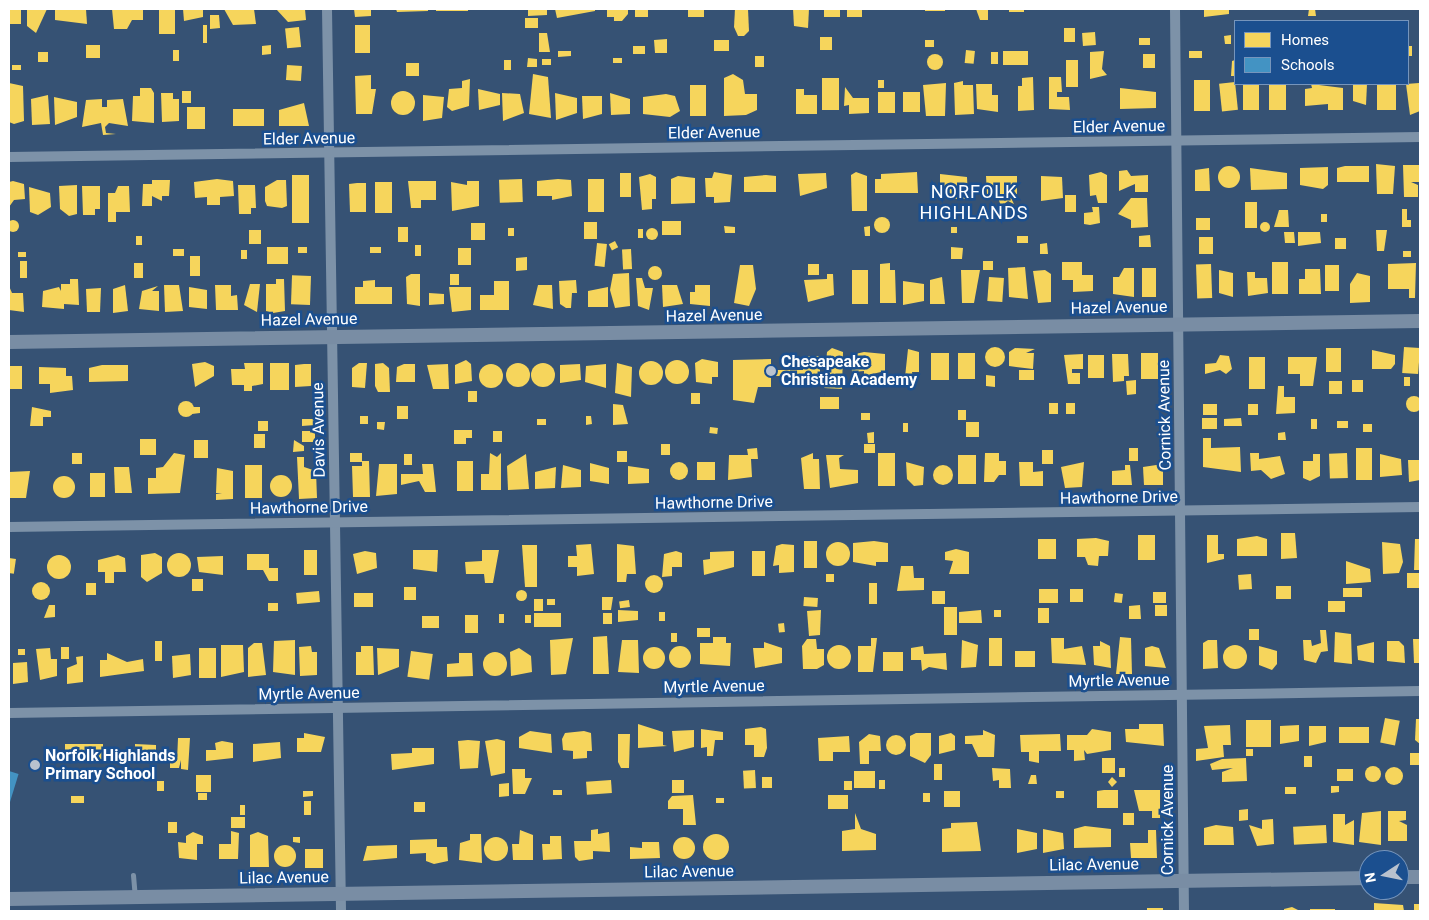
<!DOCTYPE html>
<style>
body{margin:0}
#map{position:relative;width:1429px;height:920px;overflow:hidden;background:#365274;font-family:Roboto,sans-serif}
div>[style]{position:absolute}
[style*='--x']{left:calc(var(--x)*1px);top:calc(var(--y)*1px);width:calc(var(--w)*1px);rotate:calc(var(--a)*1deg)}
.homes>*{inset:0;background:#f6d55c;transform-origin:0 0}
.round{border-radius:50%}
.schools>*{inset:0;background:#4393c3;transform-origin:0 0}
.lane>*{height:5px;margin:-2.5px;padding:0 2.5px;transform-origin:2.5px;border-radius:2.5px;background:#7d92a8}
.street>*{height:10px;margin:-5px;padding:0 5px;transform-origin:5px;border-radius:5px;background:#7d92a8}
.secondary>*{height:14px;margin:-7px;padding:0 7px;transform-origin:7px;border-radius:7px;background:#798da4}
.dots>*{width:14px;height:14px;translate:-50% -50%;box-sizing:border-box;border:2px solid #1b4f8f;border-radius:50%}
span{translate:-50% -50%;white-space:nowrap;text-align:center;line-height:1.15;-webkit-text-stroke:5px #1b4f8f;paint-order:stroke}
.street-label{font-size:16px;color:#fff}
.poi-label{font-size:16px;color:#fff;font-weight:700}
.left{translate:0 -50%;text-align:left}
.neighbourhood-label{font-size:18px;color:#fff;letter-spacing:1px}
.frame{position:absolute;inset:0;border:10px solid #fff;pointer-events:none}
.legend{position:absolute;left:1234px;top:20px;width:175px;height:65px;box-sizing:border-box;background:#1b4f8f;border:1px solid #7695bc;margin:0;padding:6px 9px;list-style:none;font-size:15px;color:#fff}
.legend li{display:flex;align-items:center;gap:10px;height:25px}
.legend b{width:25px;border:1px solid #7695bc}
.north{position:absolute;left:1359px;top:850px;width:50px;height:50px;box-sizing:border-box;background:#1b4f8f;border:1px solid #7695bc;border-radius:50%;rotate:259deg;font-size:14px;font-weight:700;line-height:20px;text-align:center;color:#fff}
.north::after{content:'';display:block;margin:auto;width:18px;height:22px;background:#b9c2ce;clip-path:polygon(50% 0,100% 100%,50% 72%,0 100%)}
</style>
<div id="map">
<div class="homes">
<div style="left:9px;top:9px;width:12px;height:15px"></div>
<div style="clip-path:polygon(27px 9px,47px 9px,36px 33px,27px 26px)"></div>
<div style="clip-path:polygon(55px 9px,86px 9px,87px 24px,55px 20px)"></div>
<div style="clip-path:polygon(112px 9px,143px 9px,143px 20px,132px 20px,127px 29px,114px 29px)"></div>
<div style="left:159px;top:9px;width:16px;height:25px"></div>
<div style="clip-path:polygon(183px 9px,203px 9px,203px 17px,184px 21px)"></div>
<div style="clip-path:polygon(224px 9px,254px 9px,256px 24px,233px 25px)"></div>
<div style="clip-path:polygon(276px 9px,305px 9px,306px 20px,288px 22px)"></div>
<div style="clip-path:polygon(354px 9px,371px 9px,371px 16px,355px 17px)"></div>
<div style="clip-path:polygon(396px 9px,428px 9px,428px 11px,397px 12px)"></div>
<div style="left:436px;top:9px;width:32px;height:2px"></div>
<div style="clip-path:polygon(528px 9px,547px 9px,547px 15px,528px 16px)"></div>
<div style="clip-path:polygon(555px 9px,595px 9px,595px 11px,557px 18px)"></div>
<div style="clip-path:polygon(607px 9px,628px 9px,628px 14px,622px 21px,614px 21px,614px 17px,607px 17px)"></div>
<div style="left:635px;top:9px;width:13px;height:8px"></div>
<div style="left:688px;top:9px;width:16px;height:8px"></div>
<div style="clip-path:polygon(735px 9px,748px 9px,749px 31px,744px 36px,738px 36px,734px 27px)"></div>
<div style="clip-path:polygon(793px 9px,809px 9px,808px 28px,794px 26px)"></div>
<div style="left:824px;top:9px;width:16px;height:8px"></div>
<div style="left:847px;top:9px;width:15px;height:8px"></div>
<div style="left:925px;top:9px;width:20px;height:2px"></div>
<div style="clip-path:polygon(976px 9px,988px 9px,988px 20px,980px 20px)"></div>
<div style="left:1009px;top:9px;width:15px;height:3px"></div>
<div style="clip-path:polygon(1204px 9px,1229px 9px,1229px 14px,1204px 17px)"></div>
<div style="clip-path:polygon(1309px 9px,1315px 9px,1316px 16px,1308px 16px)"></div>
<div style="clip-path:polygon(210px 15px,219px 15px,220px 28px,210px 29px)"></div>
<div style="left:525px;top:18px;width:13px;height:10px"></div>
<div style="left:203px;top:25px;width:4px;height:18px"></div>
<div style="left:355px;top:25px;width:15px;height:28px"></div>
<div style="left:299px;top:27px;width:20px;height:14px;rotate:84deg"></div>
<div style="left:1064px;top:28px;width:11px;height:14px"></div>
<div style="left:1095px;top:32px;width:13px;height:13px;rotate:86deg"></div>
<div style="clip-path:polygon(539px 33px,547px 33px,550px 52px,539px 52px)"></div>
<div style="clip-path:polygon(1231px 35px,1231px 44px,1225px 44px,1224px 36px)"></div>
<div style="left:820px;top:37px;width:12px;height:13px"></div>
<div style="left:1139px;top:38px;width:11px;height:7px"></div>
<div style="clip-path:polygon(667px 39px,667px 53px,655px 53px,654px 40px)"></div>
<div style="left:714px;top:40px;width:15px;height:11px"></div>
<div style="left:925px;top:40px;width:9px;height:7px"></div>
<div style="left:86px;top:45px;width:14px;height:13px"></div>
<div style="clip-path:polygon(271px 45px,271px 54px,262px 55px,262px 46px)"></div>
<div style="left:645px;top:46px;width:8px;height:12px;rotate:90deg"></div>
<div style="left:1408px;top:46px;width:4px;height:10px"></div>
<div style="left:173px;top:50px;width:6px;height:11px"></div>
<div style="left:966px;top:50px;width:9px;height:13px;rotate:6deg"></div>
<div style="clip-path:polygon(558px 51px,571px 51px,571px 56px,558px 57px)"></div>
<div style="left:1028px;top:51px;width:14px;height:25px;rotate:90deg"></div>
<div style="clip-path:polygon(1104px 51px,1102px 69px,1107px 75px,1090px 79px,1090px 52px)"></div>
<div style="left:1202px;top:51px;width:7px;height:13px;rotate:90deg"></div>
<div style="left:38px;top:52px;width:10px;height:10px"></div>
<div style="left:998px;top:52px;width:12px;height:7px;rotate:90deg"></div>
<div class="round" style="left:927px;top:54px;width:16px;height:16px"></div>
<div style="left:1155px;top:54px;width:14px;height:12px;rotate:90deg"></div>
<div style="left:755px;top:56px;width:9px;height:11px"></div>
<div style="clip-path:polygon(528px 58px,537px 59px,537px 67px,527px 67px)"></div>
<div style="left:613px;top:58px;width:9px;height:5px"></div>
<div style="left:542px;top:59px;width:9px;height:6px"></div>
<div style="left:504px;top:60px;width:7px;height:10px"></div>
<div style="left:1066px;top:60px;width:12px;height:27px"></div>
<div style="clip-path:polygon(1235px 60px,1235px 76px,1231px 76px,1232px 61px)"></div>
<div style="left:406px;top:63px;width:13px;height:13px"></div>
<div style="left:12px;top:65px;width:9px;height:5px"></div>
<div style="left:287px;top:65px;width:15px;height:15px;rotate:4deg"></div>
<div style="clip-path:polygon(533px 74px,548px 77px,551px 118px,529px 114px)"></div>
<div style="clip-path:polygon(733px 74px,743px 80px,745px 94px,757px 94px,757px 110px,746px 115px,724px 116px,724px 78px)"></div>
<div style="clip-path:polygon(371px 75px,371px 89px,376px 89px,372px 114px,356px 114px,355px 76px)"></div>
<div style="clip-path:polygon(1033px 77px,1034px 110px,1018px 111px,1018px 86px,1022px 86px,1022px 78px)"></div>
<div style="clip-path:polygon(1049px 77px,1061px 77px,1062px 92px,1057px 92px,1057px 97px,1069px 97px,1070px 110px,1049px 109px)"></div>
<div style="left:822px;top:78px;width:17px;height:32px"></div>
<div style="clip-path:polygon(470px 79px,469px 106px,452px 111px,447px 107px,449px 89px,462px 88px,462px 81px)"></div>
<div style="left:878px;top:80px;width:6px;height:8px"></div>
<div style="left:1194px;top:80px;width:16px;height:31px"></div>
<div style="clip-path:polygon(963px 81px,963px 85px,973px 85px,974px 114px,955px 115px,954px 83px)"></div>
<div style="left:1235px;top:82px;width:28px;height:16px;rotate:84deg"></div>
<div style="clip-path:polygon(9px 83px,23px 86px,24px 121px,14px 124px,9px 122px)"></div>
<div style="clip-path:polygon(946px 83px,945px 116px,926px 116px,923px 85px)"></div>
<div style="clip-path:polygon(1419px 83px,1420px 111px,1410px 115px,1406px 84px)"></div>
<div style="clip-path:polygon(976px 84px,992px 84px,992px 95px,998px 95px,998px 112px,977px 109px)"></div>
<div style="left:1243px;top:84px;width:16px;height:26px"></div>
<div style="left:1269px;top:84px;width:17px;height:26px"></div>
<div style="clip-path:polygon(1311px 84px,1343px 88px,1343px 110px,1328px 110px,1328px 104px,1305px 106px,1305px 89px,1312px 88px)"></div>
<div style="clip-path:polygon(1353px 84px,1367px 84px,1366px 105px,1353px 101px)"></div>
<div style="left:1377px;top:84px;width:19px;height:26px"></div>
<div style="left:690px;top:85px;width:16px;height:31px"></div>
<div style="clip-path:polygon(845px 87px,853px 98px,869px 98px,869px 113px,849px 114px,849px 105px,844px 106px)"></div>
<div style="clip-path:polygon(140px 88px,151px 88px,154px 93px,154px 123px,132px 121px,133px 96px,140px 96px)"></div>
<div style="clip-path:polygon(1120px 88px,1156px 92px,1156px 108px,1120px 109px)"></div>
<div style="clip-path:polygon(478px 89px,500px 94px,500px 105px,479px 110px)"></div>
<div style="clip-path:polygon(796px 89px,804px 89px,804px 95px,817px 95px,817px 114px,796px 114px)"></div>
<div style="left:182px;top:91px;width:9px;height:12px"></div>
<div class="round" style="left:391px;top:91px;width:24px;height:24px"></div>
<div style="left:878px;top:92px;width:17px;height:21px"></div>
<div style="left:903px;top:92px;width:17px;height:20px"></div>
<div style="clip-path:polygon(161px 93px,173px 93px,173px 99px,179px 99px,179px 121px,162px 122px)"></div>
<div style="clip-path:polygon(502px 93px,520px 94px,524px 113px,503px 121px)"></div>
<div style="clip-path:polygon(555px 93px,577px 98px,577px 113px,556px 120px)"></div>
<div style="clip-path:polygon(610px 93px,630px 99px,630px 114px,611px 115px)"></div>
<div style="clip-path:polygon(666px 94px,675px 96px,680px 111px,670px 117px,643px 114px,643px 97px)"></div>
<div style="clip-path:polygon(48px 95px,50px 124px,32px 125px,31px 99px)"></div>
<div style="clip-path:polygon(423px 95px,444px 97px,442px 118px,423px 121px)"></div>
<div style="clip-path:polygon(582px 96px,602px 96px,602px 114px,583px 119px)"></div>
<div style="clip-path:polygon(54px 97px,77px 102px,77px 117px,55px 125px)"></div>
<div style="clip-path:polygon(102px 99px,102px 107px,107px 107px,107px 100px,123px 99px,128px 126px,109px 123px,105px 127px,106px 133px,116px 134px,103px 135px,101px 123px,82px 127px,86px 100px)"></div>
<div style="clip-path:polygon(304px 103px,309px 126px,279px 126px,279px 110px)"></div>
<div style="left:187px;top:107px;width:18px;height:22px"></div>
<div style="left:264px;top:109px;width:17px;height:31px;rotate:90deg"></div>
<div style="clip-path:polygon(1376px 164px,1395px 166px,1393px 194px,1377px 194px)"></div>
<div style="clip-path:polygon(1403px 165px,1420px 165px,1420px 182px,1411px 182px,1418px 185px,1418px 197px,1404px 197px)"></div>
<div class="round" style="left:1218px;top:166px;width:22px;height:22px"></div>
<div style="clip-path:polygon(1345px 166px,1369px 166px,1369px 182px,1337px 182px,1337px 168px)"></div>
<div style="clip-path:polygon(1328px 167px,1328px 185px,1323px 189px,1300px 185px,1300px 168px)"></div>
<div style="clip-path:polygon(1209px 168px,1210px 191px,1195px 191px,1195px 170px)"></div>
<div style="clip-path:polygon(1250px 168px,1287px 173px,1287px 189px,1251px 190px)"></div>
<div style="clip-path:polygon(1127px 170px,1131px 176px,1148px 175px,1148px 192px,1135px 192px,1135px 184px,1119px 191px,1119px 171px)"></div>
<div style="clip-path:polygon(714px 172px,732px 175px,730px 202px,714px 203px,714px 197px,706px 197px,705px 178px,712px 178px)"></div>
<div style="clip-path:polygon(856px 172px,867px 176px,867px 211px,852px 211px,851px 175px)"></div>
<div style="clip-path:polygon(917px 172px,918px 193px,875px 193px,875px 179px,881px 179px,881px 174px)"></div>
<div style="clip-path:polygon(1101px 172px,1107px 175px,1107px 203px,1098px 203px,1096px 195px,1090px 196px,1089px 175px)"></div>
<div style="left:620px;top:173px;width:11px;height:24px"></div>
<div style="clip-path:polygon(826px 173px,827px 188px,800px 196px,798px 174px)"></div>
<div style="clip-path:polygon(650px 174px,656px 177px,656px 199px,652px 199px,652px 209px,642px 210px,639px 177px)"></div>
<div style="clip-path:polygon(940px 174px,967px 177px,968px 199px,953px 199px,953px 194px,940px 191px)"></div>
<div style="left:292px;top:175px;width:17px;height:48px"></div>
<div style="clip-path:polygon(766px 175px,776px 176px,776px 192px,744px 192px,744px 177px)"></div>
<div style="clip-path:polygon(678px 176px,695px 178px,695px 203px,671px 204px,671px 179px)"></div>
<div style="clip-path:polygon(986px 176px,1017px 176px,1017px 194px,1009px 194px,1014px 204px,1008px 201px,1001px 206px,997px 195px,987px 195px)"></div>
<div style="clip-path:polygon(1041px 176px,1062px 177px,1063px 198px,1041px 201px)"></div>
<div style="clip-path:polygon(217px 179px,233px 181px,234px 196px,220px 197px,220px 205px,207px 205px,207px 197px,195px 198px,194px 182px)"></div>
<div style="left:522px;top:179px;width:23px;height:23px;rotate:88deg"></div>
<div style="clip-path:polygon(558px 179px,571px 180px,572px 196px,552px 200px,552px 196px,537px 196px,537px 181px)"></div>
<div style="left:588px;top:179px;width:16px;height:33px"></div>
<div style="clip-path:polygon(152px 180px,170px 180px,169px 196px,162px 196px,162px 201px,152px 196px,152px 206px,142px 206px,143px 184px,152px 184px)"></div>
<div style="clip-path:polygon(277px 180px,286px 180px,287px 206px,282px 208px,267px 206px,265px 201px,265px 187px)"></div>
<div style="clip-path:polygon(13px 181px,24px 184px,25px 199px,14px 200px,9px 207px,9px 182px)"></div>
<div style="clip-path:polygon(408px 181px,436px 181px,436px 200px,421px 200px,421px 208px,411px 208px)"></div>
<div style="clip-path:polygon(467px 181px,479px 181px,479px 206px,452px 211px,451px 182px,467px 185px)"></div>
<div style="left:392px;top:182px;width:31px;height:17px;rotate:90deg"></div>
<div style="clip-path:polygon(357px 183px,366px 183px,366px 212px,350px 212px,349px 184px)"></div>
<div style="clip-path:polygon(77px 185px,77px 214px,69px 216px,60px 209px,59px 186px)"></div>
<div style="clip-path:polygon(238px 185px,255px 185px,256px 208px,251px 208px,251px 214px,239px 214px)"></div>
<div style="clip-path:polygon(82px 186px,100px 186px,100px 209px,95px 209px,95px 215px,83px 215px)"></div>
<div style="clip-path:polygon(118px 186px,129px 186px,130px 212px,116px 212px,116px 222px,108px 222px,108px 193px,115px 193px)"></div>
<div style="clip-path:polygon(29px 187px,50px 193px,51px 207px,38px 215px,30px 212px)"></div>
<div style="left:1065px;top:195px;width:11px;height:17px"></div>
<div style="clip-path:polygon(1131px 198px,1147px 198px,1148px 227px,1131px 228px,1131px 220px,1118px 214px)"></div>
<div style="left:1245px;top:202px;width:12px;height:26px"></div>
<div style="clip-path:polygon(1092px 207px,1099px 207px,1100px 223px,1090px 225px,1084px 224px,1084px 213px,1093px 212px)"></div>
<div style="left:1402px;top:209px;width:5px;height:11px"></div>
<div style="clip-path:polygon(1279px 210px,1288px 210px,1289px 227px,1274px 227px)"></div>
<div style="left:1321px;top:214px;width:6px;height:8px"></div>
<div class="round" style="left:874px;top:217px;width:16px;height:16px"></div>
<div style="left:1196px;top:218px;width:14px;height:12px"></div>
<div style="left:1402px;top:220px;width:9px;height:7px"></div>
<div class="round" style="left:7px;top:220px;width:12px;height:12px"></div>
<div style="left:662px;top:221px;width:19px;height:14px"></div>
<div style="left:584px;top:222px;width:13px;height:17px"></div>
<div class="round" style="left:1260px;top:222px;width:10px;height:10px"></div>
<div style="left:471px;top:223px;width:14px;height:17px"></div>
<div style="clip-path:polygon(724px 226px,735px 227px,735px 233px,725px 233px)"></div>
<div style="clip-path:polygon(870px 226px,870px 236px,865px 236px,864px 227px)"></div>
<div style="left:398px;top:227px;width:10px;height:15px"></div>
<div style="left:951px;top:227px;width:6px;height:6px"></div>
<div class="round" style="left:646px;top:228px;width:12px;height:12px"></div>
<div style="left:508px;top:228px;width:6px;height:8px"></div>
<div style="left:638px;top:229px;width:5px;height:9px"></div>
<div style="left:249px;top:230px;width:12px;height:14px"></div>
<div style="clip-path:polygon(1376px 230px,1387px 230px,1384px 251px,1377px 251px)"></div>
<div style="clip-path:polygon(1284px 232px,1294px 232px,1295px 243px,1285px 243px)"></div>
<div style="clip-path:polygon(1298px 232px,1320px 232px,1321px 243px,1298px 246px)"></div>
<div style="clip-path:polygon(1150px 235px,1151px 247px,1139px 247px,1139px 236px)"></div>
<div style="left:136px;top:236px;width:6px;height:9px"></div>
<div style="left:1017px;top:236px;width:11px;height:7px"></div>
<div style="left:1213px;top:237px;width:17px;height:14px;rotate:90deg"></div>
<div style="left:1335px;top:238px;width:11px;height:11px"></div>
<div style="left:615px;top:241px;width:7px;height:7px;rotate:63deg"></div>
<div style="left:597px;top:243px;width:10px;height:23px;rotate:6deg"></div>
<div style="clip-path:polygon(1047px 243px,1048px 254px,1040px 254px,1040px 244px)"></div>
<div style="left:421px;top:245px;width:11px;height:6px;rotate:90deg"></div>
<div style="left:267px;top:247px;width:21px;height:17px"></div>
<div style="left:298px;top:247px;width:9px;height:6px"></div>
<div style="left:370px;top:247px;width:11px;height:6px"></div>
<div style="clip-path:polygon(951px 247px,963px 248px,962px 259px,951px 259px)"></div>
<div style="left:458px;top:248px;width:13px;height:17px"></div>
<div style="left:173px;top:249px;width:11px;height:7px"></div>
<div style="left:631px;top:249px;width:20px;height:9px;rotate:87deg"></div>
<div style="left:241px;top:250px;width:6px;height:9px"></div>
<div style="left:1403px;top:251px;width:8px;height:6px"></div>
<div style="left:18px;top:252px;width:8px;height:5px"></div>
<div style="left:190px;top:256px;width:10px;height:20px"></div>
<div style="clip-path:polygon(527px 257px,527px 270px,516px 271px,516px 258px)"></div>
<div style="left:20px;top:261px;width:7px;height:17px"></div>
<div style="left:983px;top:261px;width:10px;height:9px"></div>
<div style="clip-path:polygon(1062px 262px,1082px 262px,1082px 275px,1093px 275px,1093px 291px,1073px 292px,1073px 280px,1062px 280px)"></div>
<div style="left:1272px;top:262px;width:16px;height:32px"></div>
<div style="left:134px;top:263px;width:9px;height:15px"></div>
<div style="clip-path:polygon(890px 263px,890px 270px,895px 270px,896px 303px,880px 303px,880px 264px)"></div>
<div style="clip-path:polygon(1416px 263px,1415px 298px,1409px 298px,1409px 289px,1388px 289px,1388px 264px)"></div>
<div style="left:808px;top:264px;width:11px;height:11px"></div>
<div style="left:1211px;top:264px;width:34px;height:15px;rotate:88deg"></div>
<div style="clip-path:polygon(740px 265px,753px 265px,756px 289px,749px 306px,734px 303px)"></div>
<div style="left:1325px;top:265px;width:14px;height:26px"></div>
<div class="round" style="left:648px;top:266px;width:14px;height:14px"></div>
<div style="clip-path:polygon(1025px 267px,1028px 299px,1009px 297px,1008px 268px)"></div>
<div style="clip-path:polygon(1124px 268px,1134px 268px,1134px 297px,1113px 294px,1113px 277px,1119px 277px)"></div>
<div style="left:1142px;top:268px;width:14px;height:29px"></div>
<div style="clip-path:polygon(1305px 269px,1320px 269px,1321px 294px,1299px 294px,1299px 279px,1305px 279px)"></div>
<div style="left:852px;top:270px;width:16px;height:34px"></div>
<div style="clip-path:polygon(961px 270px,980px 270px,974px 303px,962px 303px)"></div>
<div style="clip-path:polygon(1045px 270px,1051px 274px,1051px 302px,1038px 303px,1033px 271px)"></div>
<div style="clip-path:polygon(1219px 270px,1233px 273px,1233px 297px,1219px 293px)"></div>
<div style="clip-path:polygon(1247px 272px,1255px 272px,1255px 278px,1267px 278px,1268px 293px,1248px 296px)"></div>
<div style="clip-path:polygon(629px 273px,630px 306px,615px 308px,610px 290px,613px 274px)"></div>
<div style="clip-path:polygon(1357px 273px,1370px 276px,1370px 302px,1350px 303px,1350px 284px)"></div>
<div style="clip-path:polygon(411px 274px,420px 274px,420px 306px,407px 304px,406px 277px)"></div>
<div style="left:450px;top:274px;width:9px;height:11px"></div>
<div style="clip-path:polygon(827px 274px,833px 274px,834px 295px,808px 302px,804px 280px,827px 279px)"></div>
<div style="left:311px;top:276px;width:29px;height:19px;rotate:92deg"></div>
<div style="clip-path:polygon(942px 277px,945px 304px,930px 304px,930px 280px)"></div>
<div style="left:989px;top:277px;width:15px;height:24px;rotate:4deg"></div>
<div style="clip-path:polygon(636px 278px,642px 278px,645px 288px,653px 288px,649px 310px,638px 306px)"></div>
<div style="clip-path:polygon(70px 279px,78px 279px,79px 305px,64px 304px,64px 309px,42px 307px,43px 291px,59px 287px,61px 291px,61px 284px,70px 284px)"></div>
<div style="clip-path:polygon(276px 279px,284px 279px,285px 311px,273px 313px,266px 311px,266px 284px,276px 284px)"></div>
<div style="clip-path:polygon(375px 280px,375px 287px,392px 287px,392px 304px,355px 304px,355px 287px,363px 287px,363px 281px)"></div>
<div style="clip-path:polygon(576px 280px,577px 293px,572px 293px,571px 308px,566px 308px,560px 304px,559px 281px)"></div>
<div style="clip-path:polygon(494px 281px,509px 281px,509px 310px,480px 310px,480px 295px,494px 295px)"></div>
<div style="clip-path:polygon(903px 281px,924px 284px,924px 301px,903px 305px)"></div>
<div style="clip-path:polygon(250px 284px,260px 284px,257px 312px,244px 305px)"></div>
<div style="clip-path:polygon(125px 285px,128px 311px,113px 313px,113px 289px)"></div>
<div style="clip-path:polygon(164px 285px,179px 285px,183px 311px,165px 312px)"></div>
<div style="clip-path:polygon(215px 285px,231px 285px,231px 296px,237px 295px,238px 310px,216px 310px)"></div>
<div style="clip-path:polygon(538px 285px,552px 285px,553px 309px,533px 305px)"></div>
<div style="clip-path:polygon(662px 285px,677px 285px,683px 304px,663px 307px)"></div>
<div style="clip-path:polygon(695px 285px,710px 285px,710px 306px,690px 304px,690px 292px,695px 292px)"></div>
<div style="clip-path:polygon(9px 286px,12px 293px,23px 293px,24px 312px,9px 310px)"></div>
<div style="clip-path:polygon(158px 286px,152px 291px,159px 291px,159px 311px,139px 309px,142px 291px)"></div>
<div style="clip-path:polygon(189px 287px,207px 290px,207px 309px,189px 307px)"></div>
<div style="clip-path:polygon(449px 287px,471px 287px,471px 310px,452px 312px)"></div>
<div style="clip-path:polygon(608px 287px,608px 307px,588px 307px,588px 291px)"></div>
<div style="clip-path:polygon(101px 288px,100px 312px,87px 312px,86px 289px)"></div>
<div style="clip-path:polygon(429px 293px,444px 294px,444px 304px,429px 305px)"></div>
<div style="left:1404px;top:347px;width:16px;height:26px;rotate:4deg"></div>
<div class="round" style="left:985px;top:347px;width:20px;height:20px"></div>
<div style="clip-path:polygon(832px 348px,843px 352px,842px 389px,824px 388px,827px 352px)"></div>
<div style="clip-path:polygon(1015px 348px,1035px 349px,1026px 353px,1034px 353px,1033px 369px,1009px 366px,1009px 352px)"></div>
<div style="left:1326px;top:348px;width:15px;height:24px"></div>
<div style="clip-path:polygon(908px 349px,919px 352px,919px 372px,912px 372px,913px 377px,905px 377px)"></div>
<div style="clip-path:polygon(1372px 350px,1395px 355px,1395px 364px,1391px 369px,1372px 369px)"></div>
<div style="clip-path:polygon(864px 352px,885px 354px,885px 371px,864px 376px,864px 371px,852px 372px,851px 355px)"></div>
<div style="left:949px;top:353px;width:27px;height:18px;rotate:90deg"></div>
<div style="left:975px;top:353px;width:26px;height:17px;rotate:90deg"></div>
<div style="left:1141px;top:353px;width:17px;height:26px"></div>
<div style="clip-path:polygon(1083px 354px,1083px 369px,1072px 369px,1072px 373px,1080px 373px,1080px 384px,1068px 384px,1064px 355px)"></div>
<div style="clip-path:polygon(1112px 354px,1128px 354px,1129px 376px,1124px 376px,1124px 381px,1113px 382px)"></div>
<div style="left:1088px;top:355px;width:16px;height:23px"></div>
<div style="clip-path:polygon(1220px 355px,1229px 356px,1232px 369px,1226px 374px,1220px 370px,1205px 374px,1205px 364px,1216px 363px)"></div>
<div style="clip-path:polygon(803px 356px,820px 356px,820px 384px,803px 384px,803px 376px,771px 376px,771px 387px,758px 387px,754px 403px,733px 400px,733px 360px,771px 359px,771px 370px,803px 370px)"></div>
<div style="left:1249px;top:357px;width:16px;height:32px"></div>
<div style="clip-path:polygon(1288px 357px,1317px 357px,1313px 386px,1300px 386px,1300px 374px,1288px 374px)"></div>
<div style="clip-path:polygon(702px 359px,718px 362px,718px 377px,712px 377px,712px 384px,696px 382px,695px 363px)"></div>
<div style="clip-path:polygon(466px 360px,471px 364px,472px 381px,455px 384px,455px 365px)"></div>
<div class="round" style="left:665px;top:360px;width:24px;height:24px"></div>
<div class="round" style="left:639px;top:361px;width:24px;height:24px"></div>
<div style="clip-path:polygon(205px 362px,214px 366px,214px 376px,195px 387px,192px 364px)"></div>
<div style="clip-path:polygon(244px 363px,263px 363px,263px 384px,252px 386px,252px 391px,244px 391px,244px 385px,232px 385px,231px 369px,245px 369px)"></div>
<div style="left:270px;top:363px;width:19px;height:27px"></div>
<div style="clip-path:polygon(359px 363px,367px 363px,365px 388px,352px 387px,352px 368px)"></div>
<div style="clip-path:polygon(383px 363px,389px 368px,390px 392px,378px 392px,375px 386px,375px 364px)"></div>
<div style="clip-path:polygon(617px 363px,632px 367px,631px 397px,615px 393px)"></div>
<div class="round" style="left:531px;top:363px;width:24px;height:24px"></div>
<div class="round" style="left:506px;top:363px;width:24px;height:24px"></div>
<div class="round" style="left:479px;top:364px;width:24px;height:24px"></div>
<div style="clip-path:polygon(304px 364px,311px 364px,311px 386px,295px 387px,295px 365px)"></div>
<div style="clip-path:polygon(404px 364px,415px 364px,415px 382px,396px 382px,397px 367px)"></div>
<div style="clip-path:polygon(448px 364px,449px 389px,433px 389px,427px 365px)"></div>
<div style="clip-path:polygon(580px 364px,581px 380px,560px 383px,560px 365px)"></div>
<div style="clip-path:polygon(606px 364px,606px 388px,585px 382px,586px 366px)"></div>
<div style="clip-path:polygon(102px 365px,128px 365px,128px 381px,89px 382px,89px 368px)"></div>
<div style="left:22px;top:366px;width:23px;height:13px;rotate:90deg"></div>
<div style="clip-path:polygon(39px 367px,66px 368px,66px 376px,72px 376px,73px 390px,50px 393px,50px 384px,39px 384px)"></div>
<div style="left:1019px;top:370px;width:15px;height:10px"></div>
<div style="clip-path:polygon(986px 375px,995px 376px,995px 387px,986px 386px)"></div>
<div style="left:1404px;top:377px;width:6px;height:9px"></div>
<div style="clip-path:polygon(1136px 380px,1136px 394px,1127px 395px,1126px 381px)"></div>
<div style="left:1363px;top:380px;width:12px;height:11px;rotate:90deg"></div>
<div style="left:1329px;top:381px;width:13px;height:13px"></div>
<div style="clip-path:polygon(1278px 386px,1284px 386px,1284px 397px,1295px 397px,1295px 413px,1276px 414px)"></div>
<div style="left:468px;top:391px;width:9px;height:11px"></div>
<div style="left:691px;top:393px;width:9px;height:11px"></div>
<div class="round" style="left:1406px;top:396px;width:16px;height:16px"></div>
<div style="left:820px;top:397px;width:19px;height:12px"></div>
<div class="round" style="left:178px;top:401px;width:16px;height:16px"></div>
<div style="left:1049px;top:403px;width:9px;height:11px"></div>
<div style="left:1066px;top:403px;width:9px;height:11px"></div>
<div style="clip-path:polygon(613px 404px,623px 405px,628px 424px,613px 425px)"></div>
<div style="left:1203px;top:404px;width:14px;height:11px"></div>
<div style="left:1248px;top:404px;width:10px;height:11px"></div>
<div style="left:397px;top:406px;width:11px;height:13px"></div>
<div style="clip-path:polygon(32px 407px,51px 411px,51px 417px,43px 417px,43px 426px,30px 426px)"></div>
<div style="clip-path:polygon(192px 407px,200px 407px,200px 413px,192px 414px)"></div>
<div style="left:958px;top:410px;width:8px;height:10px"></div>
<div style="left:861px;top:413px;width:9px;height:7px"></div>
<div style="left:360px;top:416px;width:8px;height:8px"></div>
<div style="clip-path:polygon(586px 416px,591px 416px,592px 424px,586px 425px)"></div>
<div style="left:1202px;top:418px;width:15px;height:11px"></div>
<div style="clip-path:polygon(1241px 418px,1242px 426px,1224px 426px,1224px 419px)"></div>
<div style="clip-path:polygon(302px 419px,314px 419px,315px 425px,302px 426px)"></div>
<div style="left:537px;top:419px;width:9px;height:6px"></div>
<div style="left:1311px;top:419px;width:6px;height:10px"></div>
<div style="left:258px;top:421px;width:10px;height:10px"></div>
<div style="left:1348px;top:421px;width:7px;height:11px;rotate:90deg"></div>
<div style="clip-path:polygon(377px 422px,385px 422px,384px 430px,377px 429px)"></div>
<div style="left:966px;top:422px;width:13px;height:15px"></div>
<div style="left:903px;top:423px;width:5px;height:9px"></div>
<div style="left:1363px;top:424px;width:9px;height:8px"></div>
<div style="left:710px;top:427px;width:8px;height:6px;rotate:7deg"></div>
<div style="clip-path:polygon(454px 430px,472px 430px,472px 438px,466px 438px,466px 444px,454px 444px)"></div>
<div style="left:302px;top:431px;width:13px;height:11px"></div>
<div style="left:493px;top:431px;width:9px;height:11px"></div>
<div style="clip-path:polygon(874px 432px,874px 443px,868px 443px,867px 433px)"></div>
<div style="clip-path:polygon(1285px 432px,1286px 440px,1278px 440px,1278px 433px)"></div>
<div style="left:265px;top:434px;width:14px;height:11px;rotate:90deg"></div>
<div style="clip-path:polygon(1203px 438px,1211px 438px,1211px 448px,1240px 447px,1241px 472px,1203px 467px)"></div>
<div style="left:156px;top:439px;width:16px;height:16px;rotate:90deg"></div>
<div style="left:194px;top:440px;width:14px;height:18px"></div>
<div style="clip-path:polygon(294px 440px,304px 446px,304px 451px,293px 452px)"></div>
<div style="left:661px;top:444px;width:9px;height:11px"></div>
<div style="left:864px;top:444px;width:11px;height:9px"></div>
<div style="clip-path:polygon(757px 448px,758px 459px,751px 459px,752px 477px,728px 480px,729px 455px,748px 455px,747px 449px)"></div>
<div style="left:1129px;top:448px;width:9px;height:13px"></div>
<div style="left:1356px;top:448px;width:16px;height:32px"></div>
<div style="left:1042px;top:450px;width:11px;height:14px"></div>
<div style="left:617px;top:451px;width:10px;height:11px"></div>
<div style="left:72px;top:453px;width:10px;height:11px"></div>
<div style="clip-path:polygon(174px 453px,185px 455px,180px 493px,148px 494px,148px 478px,156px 478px,156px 468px,163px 467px)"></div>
<div style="left:350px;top:453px;width:12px;height:9px"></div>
<div style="clip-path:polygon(490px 453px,497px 457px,501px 453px,501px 490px,481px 490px,481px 474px,489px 474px)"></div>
<div style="clip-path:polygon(813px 453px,813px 459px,819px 459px,820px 489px,804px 489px,801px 458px)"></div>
<div style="left:878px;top:453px;width:17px;height:33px"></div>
<div style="clip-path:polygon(985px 453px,999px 453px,999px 461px,1006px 461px,1006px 475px,999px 475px,994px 482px,984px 482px)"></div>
<div style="clip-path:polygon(1250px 453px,1259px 453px,1259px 459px,1280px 456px,1285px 474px,1271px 479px,1261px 470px,1251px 471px)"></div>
<div style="left:1347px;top:453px;width:25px;height:18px;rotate:88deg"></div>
<div style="left:404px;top:454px;width:8px;height:11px"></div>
<div style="clip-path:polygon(526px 454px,529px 489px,508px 490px,507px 466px)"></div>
<div style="clip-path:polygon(1313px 454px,1320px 454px,1320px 476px,1310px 481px,1303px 478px,1303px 461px,1313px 461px)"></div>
<div style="clip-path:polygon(1380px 454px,1401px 459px,1402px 475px,1380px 477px)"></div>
<div style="clip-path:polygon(826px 455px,844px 455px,839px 458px,840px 469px,858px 470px,858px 483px,830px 488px)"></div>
<div style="left:958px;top:455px;width:18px;height:29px"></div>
<div style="clip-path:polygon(297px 457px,304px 457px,304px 467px,316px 471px,317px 498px,299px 499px)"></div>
<div style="clip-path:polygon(1408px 460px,1420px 460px,1420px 480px,1409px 482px)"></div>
<div style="clip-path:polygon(362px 461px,369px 461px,370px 497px,353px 497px,352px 466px,362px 466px)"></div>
<div style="left:457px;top:461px;width:16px;height:30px"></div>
<div class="round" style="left:670px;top:462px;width:18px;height:18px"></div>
<div style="left:697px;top:462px;width:18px;height:18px"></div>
<div style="clip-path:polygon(906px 462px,924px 467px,923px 485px,914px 486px,907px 479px)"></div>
<div style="clip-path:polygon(1019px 462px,1033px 462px,1033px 472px,1043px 471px,1043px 486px,1020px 486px)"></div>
<div style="clip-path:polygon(1084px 462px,1082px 487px,1065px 488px,1061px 467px)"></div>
<div style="clip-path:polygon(590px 463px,609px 468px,609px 484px,590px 481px)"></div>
<div style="clip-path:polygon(379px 464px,397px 464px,397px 494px,376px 496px)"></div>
<div style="clip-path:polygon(422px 464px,433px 464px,436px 492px,425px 492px,419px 481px,401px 485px,401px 474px,423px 474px)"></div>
<div style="clip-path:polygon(1163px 464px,1163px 485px,1144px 485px,1143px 467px)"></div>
<div class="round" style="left:933px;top:465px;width:20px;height:20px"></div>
<div style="left:245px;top:465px;width:17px;height:33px"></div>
<div style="clip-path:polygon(563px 465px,581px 470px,581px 487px,561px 488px)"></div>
<div style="clip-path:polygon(1125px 465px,1130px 465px,1132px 485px,1112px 485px,1112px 471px,1125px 470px)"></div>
<div style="clip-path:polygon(628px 466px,649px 469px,649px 483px,628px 484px)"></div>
<div style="clip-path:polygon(114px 467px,129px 467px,132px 493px,115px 493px)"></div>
<div style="clip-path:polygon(556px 467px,555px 488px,535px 489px,535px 472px)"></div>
<div style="clip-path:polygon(217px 468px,233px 471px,233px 499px,216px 500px,216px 494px,222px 494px,216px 493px)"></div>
<div style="clip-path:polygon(30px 471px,26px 498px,9px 498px,9px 472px)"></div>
<div style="left:105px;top:473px;width:24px;height:15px;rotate:90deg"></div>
<div class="round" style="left:270px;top:475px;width:22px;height:22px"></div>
<div class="round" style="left:53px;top:476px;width:22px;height:22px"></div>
<div style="clip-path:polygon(1281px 533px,1295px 533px,1297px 558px,1281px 559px)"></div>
<div style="left:1155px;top:535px;width:25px;height:17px;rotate:90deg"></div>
<div style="clip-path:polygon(1207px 535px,1218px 535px,1218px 554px,1224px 554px,1224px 559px,1207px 563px)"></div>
<div style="clip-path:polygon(1257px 536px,1267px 539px,1267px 556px,1237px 556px,1237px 539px)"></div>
<div style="clip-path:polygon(1096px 538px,1109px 541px,1108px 556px,1099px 556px,1098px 566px,1088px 565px,1085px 557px,1077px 557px,1077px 539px)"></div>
<div style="left:1038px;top:539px;width:18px;height:20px"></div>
<div style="clip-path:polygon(1415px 539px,1420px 539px,1420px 570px,1414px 570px)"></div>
<div style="left:804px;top:541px;width:13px;height:27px"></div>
<div style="clip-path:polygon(874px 541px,888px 543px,888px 562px,876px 562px,876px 566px,853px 562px,853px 543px)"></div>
<div class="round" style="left:826px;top:542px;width:24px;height:24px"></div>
<div style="clip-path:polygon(1382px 542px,1400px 544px,1403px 562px,1399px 573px,1383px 574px)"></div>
<div style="clip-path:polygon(591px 544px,594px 574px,577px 576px,577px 567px,568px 567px,568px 556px,577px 556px,576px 545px)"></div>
<div style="clip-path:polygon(617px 544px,634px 546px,636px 574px,627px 574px,626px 582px,617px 582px)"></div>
<div style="clip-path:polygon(782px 544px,794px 545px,794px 572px,779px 573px,779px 565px,773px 566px,776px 546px)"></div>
<div style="clip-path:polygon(522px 545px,537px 545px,537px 587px,525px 587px)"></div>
<div style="clip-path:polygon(956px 549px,969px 552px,969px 574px,949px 574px,953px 561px,945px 560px,945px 552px)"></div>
<div style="left:304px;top:550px;width:13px;height:25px"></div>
<div style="clip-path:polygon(413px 550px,438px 550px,437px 572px,413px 569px)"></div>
<div style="clip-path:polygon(482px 550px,499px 550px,493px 583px,485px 583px,484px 574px,466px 574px,465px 562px,482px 561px)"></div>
<div style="clip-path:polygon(365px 551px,376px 553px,377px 568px,357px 574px,353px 554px)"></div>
<div style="clip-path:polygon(676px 551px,682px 553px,682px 567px,672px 567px,672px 576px,662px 577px,664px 554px)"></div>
<div style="clip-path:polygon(734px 551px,734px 567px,704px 575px,703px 560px,710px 559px,710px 552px)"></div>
<div style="left:752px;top:551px;width:13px;height:25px"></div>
<div style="clip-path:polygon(155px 553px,162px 557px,162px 573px,147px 582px,141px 577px,141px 555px)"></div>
<div class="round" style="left:167px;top:553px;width:24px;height:24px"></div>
<div style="clip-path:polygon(247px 554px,269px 554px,269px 568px,278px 568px,278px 581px,269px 581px,263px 570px,247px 570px)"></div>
<div style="clip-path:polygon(118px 555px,125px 558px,126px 572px,114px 572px,114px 583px,105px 583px,105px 572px,98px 572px,98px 560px)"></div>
<div class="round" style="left:47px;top:555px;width:24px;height:24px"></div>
<div style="clip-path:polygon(223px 556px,223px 575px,199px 572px,197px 557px)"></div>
<div style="left:9px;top:558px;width:7px;height:15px;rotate:8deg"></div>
<div style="clip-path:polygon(1346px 561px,1370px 569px,1371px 582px,1346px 584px)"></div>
<div style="clip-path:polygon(901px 566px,913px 566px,914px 578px,924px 578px,924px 590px,897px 591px)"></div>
<div style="left:1407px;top:573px;width:13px;height:15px"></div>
<div style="left:826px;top:574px;width:8px;height:8px"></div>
<div style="left:1251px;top:574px;width:15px;height:13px;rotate:86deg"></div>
<div class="round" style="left:645px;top:575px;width:18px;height:18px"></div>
<div style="left:192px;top:579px;width:11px;height:12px"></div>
<div class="round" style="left:32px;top:582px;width:18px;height:18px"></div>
<div style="left:86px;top:583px;width:10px;height:12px"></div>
<div style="left:869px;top:583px;width:8px;height:21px"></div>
<div style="left:1276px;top:586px;width:15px;height:13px"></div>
<div style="left:404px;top:587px;width:12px;height:13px"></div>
<div style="left:1362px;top:588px;width:9px;height:19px;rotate:90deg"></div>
<div style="left:1058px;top:589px;width:14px;height:19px;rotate:90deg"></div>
<div style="left:1070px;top:589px;width:13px;height:13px"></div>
<div class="round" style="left:515.5px;top:589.5px;width:11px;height:11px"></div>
<div style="left:319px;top:591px;width:11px;height:23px;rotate:85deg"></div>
<div style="left:932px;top:591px;width:13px;height:13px"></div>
<div style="left:1153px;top:592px;width:13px;height:11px"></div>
<div style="left:354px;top:593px;width:19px;height:14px"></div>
<div style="left:1115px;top:593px;width:8px;height:9px;rotate:7deg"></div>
<div style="clip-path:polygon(602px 597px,613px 597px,611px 610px,602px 610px)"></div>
<div style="left:804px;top:597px;width:14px;height:9px;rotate:4deg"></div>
<div style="left:534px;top:599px;width:9px;height:12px"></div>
<div style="left:547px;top:599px;width:8px;height:6px"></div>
<div style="left:629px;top:600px;width:7px;height:10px;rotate:82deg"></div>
<div style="left:1345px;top:601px;width:11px;height:17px;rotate:90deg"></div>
<div style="left:278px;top:603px;width:8px;height:10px;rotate:90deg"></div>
<div style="clip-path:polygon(49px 605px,55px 605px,55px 617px,44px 618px)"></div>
<div style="clip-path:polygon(1140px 605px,1141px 619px,1129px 619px,1129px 606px)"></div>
<div style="left:1155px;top:605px;width:12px;height:11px"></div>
<div style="left:944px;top:607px;width:13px;height:28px"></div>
<div style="left:1038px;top:608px;width:11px;height:15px"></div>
<div style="clip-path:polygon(618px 610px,638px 611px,638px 620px,618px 622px)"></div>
<div style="clip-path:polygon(821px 610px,820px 635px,809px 636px,807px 611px)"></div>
<div style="clip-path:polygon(981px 610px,982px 623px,959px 623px,959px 612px)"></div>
<div style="left:994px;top:610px;width:7px;height:7px"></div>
<div style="left:659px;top:612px;width:6px;height:9px"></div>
<div style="left:534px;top:613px;width:27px;height:14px"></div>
<div style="left:603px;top:613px;width:9px;height:11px"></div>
<div style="left:499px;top:614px;width:5px;height:9px"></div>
<div style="left:478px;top:615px;width:18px;height:13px;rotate:90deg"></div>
<div style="left:525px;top:615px;width:6px;height:8px"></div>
<div style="left:422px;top:616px;width:17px;height:12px"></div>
<div style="left:784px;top:623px;width:9px;height:6px;rotate:84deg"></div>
<div style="left:697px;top:628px;width:13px;height:9px"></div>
<div style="left:1249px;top:629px;width:10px;height:11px"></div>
<div style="clip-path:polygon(1320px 630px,1326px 630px,1328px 651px,1321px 652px,1316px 663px,1304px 660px,1303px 640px,1311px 640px,1312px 646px,1321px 643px)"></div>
<div style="clip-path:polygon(1335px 632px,1351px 634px,1352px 664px,1334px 662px)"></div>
<div style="left:677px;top:633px;width:9px;height:6px;rotate:90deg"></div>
<div style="clip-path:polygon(607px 636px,609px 674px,593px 674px,593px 637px)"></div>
<div style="clip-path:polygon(713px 637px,726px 637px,726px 643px,731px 643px,730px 666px,700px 664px,700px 643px,713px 643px)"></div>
<div style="clip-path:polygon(1120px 637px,1131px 638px,1132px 674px,1116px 674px)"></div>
<div style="clip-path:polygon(573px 638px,566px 674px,551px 675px,550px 640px)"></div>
<div style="clip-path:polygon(871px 638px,877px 638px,873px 672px,858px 672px,858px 646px,871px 646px)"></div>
<div style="left:989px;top:638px;width:13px;height:28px"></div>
<div style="clip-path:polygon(1051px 638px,1064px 638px,1064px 649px,1082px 646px,1086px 665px,1052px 663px)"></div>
<div style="clip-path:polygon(807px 639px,816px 639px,817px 649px,824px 649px,824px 665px,817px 669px,803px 669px,802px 646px)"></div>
<div style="clip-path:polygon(1413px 639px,1420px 639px,1420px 663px,1414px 663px)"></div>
<div style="clip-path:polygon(295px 640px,295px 675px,273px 672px,274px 641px)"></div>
<div style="clip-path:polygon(622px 640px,638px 640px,639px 673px,618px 672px)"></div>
<div style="clip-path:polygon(962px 640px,978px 645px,976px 667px,961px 668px)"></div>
<div style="clip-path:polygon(1208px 640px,1217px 640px,1218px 668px,1203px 669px,1203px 643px)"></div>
<div style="left:155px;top:641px;width:7px;height:20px"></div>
<div style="clip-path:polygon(1100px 641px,1110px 646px,1111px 668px,1094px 665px,1093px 646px,1100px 646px)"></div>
<div style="clip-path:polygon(1387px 641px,1399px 641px,1404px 646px,1405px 663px,1387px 661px)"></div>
<div style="clip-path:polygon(764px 642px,782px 648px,782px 663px,755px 668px,753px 648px,764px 648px)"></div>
<div style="clip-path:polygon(1374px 642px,1374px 663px,1358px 660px,1357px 646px)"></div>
<div style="clip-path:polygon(254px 643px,262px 643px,266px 675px,248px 677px,248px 648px)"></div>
<div style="clip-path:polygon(221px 645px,243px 645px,244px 672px,221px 677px)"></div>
<div class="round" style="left:827px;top:645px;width:24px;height:24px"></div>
<div class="round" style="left:1223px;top:645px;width:24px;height:24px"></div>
<div class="round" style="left:669px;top:646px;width:22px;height:22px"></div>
<div style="clip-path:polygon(311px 646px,312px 652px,317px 652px,317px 675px,300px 676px,299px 647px)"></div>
<div style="clip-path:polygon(361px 646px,373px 646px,374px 675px,356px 675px,356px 652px,361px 652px)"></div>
<div style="clip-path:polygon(923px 646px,924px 654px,946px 653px,947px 670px,929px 667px,922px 671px,921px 660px,911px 660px,911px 648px)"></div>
<div style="clip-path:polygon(1152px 646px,1159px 648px,1166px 668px,1145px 666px,1145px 648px)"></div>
<div style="clip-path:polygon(1259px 646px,1277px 651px,1277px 664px,1272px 670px,1259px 665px)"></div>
<div class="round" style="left:643px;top:647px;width:22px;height:22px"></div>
<div style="left:61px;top:647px;width:8px;height:12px"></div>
<div style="clip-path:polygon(50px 648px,51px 659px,57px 659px,57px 676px,40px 680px,36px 649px)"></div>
<div style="left:199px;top:648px;width:17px;height:30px"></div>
<div style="clip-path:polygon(377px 648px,399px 649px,399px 667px,378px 675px)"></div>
<div style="clip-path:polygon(519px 648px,531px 656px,532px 672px,511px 676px,510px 652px)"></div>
<div style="left:18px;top:649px;width:7px;height:6px"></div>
<div style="left:411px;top:651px;width:22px;height:26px;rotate:8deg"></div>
<div style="left:1015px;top:651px;width:20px;height:16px"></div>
<div style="left:883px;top:652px;width:20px;height:19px"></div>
<div class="round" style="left:483px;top:652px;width:24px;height:24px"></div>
<div style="clip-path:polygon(107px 653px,127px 662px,143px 659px,144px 671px,100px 677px,100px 660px,107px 660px)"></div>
<div style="clip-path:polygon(459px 653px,472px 653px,473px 676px,447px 677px,447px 664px,459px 663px)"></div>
<div style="clip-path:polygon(190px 654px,191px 675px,173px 678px,172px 656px)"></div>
<div style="clip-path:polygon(83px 656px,83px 682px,67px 684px,67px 668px,77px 664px,76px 657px)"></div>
<div style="clip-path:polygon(27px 662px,28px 682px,13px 684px,13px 663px)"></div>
<div style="left:1385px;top:718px;width:15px;height:25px;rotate:11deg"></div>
<div style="clip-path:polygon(1416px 719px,1420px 719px,1420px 744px,1415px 740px)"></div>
<div style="left:1246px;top:720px;width:25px;height:27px"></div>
<div style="clip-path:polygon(638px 724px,663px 732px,663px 745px,667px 746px,638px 748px)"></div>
<div style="clip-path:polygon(1139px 724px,1163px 724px,1164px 746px,1126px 742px,1125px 729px,1139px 729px)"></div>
<div style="clip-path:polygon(1230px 725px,1231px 745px,1223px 745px,1224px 757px,1196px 761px,1196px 749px,1208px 748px,1204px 726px)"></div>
<div style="clip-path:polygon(1299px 725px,1299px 741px,1280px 744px,1280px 726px)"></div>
<div style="clip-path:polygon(1309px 726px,1326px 726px,1326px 742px,1309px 746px)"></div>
<div style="clip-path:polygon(761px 727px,766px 729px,767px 748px,764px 757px,754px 757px,754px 745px,745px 745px,745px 729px)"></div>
<div style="left:1339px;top:727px;width:30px;height:16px"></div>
<div style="clip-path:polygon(701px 729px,723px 732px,723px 740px,715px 740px,713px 756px,707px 756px,707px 747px,701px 748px)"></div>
<div style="clip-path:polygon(1092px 729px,1111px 732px,1111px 750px,1087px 754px,1084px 750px,1085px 760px,1074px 761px,1074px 750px,1067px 750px,1067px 735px,1087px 735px)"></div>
<div style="clip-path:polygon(694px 730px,694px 747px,674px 752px,672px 731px)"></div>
<div style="clip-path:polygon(983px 730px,995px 735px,994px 757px,978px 757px,972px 744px,965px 744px,965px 736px,983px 735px)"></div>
<div style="clip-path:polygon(530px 731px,551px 734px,552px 753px,519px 748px,519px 737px)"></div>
<div style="clip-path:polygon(584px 731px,591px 733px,592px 751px,587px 751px,587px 758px,573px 759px,573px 751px,563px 750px,562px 739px,565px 733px)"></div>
<div style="clip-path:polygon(304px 733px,325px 737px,321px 752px,297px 752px,297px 738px,304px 738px)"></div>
<div style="clip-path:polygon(916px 733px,931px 733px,931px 755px,925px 763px,910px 756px,910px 736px)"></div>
<div style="clip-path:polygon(951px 733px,955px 736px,955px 750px,939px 754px,939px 736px)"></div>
<div style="clip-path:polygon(618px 734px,630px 734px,629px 768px,621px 768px,618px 762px)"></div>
<div style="clip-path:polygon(869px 734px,880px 736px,881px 751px,869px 751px,869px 764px,860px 764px,859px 742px)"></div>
<div style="clip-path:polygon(1060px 734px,1061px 751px,1039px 751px,1039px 763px,1029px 761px,1029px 752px,1021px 752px,1020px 735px)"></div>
<div class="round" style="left:886px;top:735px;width:20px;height:20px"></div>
<div style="clip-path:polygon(849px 736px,850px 752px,833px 752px,833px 761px,819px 761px,818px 738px)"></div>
<div style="clip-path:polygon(178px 738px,190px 738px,188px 770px,181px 769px,181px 760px,179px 768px,170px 768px,170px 761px,177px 761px)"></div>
<div style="clip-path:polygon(497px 739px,505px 741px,505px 773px,491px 776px,485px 741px)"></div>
<div style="clip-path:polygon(468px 740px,480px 741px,478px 768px,460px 769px,458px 741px)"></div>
<div style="clip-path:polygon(222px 741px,233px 743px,233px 758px,206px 761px,206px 750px,216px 750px,215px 743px)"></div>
<div style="clip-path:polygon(280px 742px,281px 758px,253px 762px,253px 744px)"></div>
<div style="left:103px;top:744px;width:15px;height:38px;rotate:90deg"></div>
<div style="clip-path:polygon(135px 744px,156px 745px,156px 760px,124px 761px,124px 750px,135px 750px)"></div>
<div style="clip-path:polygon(412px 748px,434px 748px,434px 764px,392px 770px,391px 754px,412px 753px)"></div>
<div style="left:1246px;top:749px;width:7px;height:7px"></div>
<div style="left:1410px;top:753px;width:10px;height:12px"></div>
<div style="left:1304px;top:756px;width:8px;height:11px"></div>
<div style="left:1102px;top:758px;width:13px;height:15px"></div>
<div style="clip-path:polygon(1246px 758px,1247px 781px,1222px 782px,1222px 772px,1233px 768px,1212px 770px,1210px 764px,1222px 759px)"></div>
<div style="left:934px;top:764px;width:8px;height:16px"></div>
<div class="round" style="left:1365px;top:766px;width:16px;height:16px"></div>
<div class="round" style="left:1385px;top:767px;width:18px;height:18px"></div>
<div style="clip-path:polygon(992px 768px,1010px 769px,1011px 788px,999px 788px,999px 780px,993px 781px)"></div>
<div style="left:1119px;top:768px;width:6px;height:9px"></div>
<div style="clip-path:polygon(512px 769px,525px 769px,525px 778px,532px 778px,525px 794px,513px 794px)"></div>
<div style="left:1337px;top:769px;width:16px;height:12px"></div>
<div style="left:755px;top:770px;width:18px;height:12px;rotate:87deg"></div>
<div style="left:875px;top:771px;width:17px;height:21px;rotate:90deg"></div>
<div style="left:196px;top:775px;width:15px;height:17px"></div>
<div style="clip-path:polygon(1031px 775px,1036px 775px,1037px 784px,1028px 784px)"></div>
<div style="left:762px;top:777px;width:10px;height:11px"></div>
<div style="clip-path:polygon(1112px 777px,1117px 782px,1112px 787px,1108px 782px)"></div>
<div style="left:611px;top:780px;width:13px;height:25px;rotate:86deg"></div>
<div style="left:672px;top:780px;width:12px;height:13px"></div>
<div style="left:879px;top:780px;width:6px;height:9px"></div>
<div style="left:157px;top:781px;width:7px;height:10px"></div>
<div style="left:844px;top:781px;width:8px;height:9px"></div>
<div style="clip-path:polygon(509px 783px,509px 796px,499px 797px,499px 784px)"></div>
<div style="clip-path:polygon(1331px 786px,1339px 786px,1339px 792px,1331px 793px)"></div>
<div style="left:1285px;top:787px;width:11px;height:7px"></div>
<div style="left:553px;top:790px;width:9px;height:5px"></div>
<div style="clip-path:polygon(1104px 790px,1118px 790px,1118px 808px,1097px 808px,1097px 791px)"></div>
<div style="clip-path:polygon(1134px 790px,1160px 790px,1160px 818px,1152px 818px,1152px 811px,1139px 811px)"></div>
<div style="clip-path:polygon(303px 791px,313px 791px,313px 796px,303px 797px)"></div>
<div style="left:944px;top:791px;width:16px;height:16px"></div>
<div style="left:1056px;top:791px;width:8px;height:7px"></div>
<div style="left:198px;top:793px;width:9px;height:7px"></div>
<div style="left:923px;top:793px;width:7px;height:9px"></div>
<div style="clip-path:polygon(693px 795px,696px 825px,683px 825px,683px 809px,668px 809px,668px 801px,672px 796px)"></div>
<div style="left:828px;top:795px;width:20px;height:14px"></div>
<div style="left:71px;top:796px;width:13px;height:7px"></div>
<div style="left:716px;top:798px;width:8px;height:5px"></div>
<div style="left:311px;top:801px;width:14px;height:7px;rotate:90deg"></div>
<div style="left:414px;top:802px;width:11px;height:10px"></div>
<div style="left:240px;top:805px;width:5px;height:10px"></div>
<div style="clip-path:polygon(1248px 809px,1248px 820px,1239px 821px,1239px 810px)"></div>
<div style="clip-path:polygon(1381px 811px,1381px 845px,1359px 842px,1362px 813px)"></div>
<div style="clip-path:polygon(1388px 811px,1406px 811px,1406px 820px,1399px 821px,1407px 825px,1407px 841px,1388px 841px)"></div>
<div style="clip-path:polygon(855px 813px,861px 829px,876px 834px,876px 850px,842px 851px,842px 831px,855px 829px)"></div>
<div style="left:1123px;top:813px;width:11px;height:12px"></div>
<div style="clip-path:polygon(1333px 814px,1345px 814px,1345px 825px,1354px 820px,1354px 845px,1333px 842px)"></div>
<div style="left:231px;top:817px;width:14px;height:11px"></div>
<div style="clip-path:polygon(1273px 819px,1274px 844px,1257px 846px,1249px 825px,1262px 829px,1262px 820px)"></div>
<div style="left:168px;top:822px;width:9px;height:11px"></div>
<div style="clip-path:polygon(977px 822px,981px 851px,942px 852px,942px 829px,951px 828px,951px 823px)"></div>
<div style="clip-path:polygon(1216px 825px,1233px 827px,1234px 845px,1204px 845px,1204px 828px)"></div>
<div style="left:1326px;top:825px;width:18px;height:33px;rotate:87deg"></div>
<div style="clip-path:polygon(1085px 826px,1111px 829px,1111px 847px,1074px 848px,1074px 829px)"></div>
<div style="clip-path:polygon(598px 829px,598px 834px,609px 832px,610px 852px,593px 851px,593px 859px,579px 861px,575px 857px,574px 841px,591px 841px,591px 830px)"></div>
<div style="clip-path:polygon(1017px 829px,1037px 833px,1037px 849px,1017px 853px)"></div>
<div style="clip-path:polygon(1043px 829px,1063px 833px,1064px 849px,1043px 853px)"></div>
<div style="clip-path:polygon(520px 830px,533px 835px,533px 860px,513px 860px,512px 844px,519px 844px)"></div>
<div style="clip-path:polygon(1148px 830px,1156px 830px,1157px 858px,1131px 858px,1130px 843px,1148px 843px)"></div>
<div style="clip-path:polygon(231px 831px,239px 833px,238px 859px,219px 859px,219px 844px,231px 844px)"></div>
<div style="clip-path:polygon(193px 832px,203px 836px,203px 844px,197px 844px,197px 860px,179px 858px,178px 842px,186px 843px,186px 836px)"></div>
<div style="clip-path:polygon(258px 832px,268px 836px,269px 867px,250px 867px,250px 835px)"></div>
<div class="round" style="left:703px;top:834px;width:26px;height:26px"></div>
<div style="clip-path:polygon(470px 834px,481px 834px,482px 863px,459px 860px,460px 843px,470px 840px)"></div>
<div style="clip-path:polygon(550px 836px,561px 836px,562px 859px,543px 860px,542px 844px,550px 844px)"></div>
<div class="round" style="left:673px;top:837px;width:22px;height:22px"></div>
<div style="clip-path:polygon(293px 837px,300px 837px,300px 843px,293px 842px)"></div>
<div class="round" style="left:484px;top:837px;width:24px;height:24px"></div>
<div style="clip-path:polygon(437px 839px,437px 847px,447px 847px,448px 861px,434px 864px,426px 861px,426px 853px,410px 854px,410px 840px)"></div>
<div style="clip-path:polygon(642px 842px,659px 842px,660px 858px,630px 859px,630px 847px,642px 848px)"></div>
<div style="clip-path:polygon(397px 845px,397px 858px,363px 861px,367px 846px)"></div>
<div class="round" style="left:274px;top:845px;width:22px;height:22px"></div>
<div style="left:305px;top:849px;width:18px;height:19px"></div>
<div style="clip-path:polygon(1374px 903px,1403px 905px,1404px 911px,1374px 911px)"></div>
<div style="left:1414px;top:904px;width:6px;height:7px"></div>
<div style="clip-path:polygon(1292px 907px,1300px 911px,1284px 911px,1284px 909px)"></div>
<div style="left:1147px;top:908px;width:16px;height:3px"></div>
<div style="left:1310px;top:909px;width:25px;height:2px"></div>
</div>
<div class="schools">
<div style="left:9px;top:771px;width:10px;height:33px;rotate:17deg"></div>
</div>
<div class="lane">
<div style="--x:133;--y:875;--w:22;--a:85"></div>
</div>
<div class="street">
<div style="--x:327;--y:9;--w:902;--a:89.11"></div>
<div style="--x:1175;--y:9;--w:902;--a:89.43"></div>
<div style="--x:9;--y:157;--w:1411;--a:-0.81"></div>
<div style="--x:9;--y:527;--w:1411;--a:-0.81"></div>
<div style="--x:9;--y:713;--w:1411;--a:-0.89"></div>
</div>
<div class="secondary">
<div style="--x:9;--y:342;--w:1411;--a:-0.85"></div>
<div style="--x:1399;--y:877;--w:21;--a:0"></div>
<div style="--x:9;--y:899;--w:1360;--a:-0.88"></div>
</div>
<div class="dots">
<div style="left:771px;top:371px;background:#b9c2ce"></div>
<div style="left:35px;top:765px;background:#b9c2ce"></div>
</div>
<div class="street-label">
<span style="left:1119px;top:127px;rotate:-1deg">Elder Avenue</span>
<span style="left:714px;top:133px;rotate:-1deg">Elder Avenue</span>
<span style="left:309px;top:139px;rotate:-1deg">Elder Avenue</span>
<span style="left:1119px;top:308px;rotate:-1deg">Hazel Avenue</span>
<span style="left:714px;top:316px;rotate:-1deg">Hazel Avenue</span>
<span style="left:309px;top:320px;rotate:-1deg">Hazel Avenue</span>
<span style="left:1165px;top:415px;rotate:-91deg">Cornick Avenue</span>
<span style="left:319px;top:430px;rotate:-91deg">Davis Avenue</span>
<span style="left:1119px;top:498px;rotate:-1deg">Hawthorne Drive</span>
<span style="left:714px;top:503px;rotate:-1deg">Hawthorne Drive</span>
<span style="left:309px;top:508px;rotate:-1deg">Hawthorne Drive</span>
<span style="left:1119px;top:681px;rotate:-1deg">Myrtle Avenue</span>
<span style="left:714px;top:687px;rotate:-1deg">Myrtle Avenue</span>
<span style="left:309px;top:694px;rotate:-1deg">Myrtle Avenue</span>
<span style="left:1168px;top:820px;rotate:-90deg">Cornick Avenue</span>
<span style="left:1094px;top:865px;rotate:-1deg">Lilac Avenue</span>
<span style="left:689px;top:872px;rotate:-1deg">Lilac Avenue</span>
<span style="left:284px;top:878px;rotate:-1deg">Lilac Avenue</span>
</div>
<div class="poi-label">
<span class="left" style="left:781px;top:371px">Chesapeake<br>Christian Academy</span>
<span class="left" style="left:45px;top:765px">Norfolk Highlands<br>Primary School</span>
</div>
<div class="neighbourhood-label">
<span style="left:974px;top:203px">NORFOLK<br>HIGHLANDS</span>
</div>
<div class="frame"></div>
<ul class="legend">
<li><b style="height:14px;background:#f6d55c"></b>Homes</li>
<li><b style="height:14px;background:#4393c3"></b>Schools</li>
</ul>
<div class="north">N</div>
</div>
